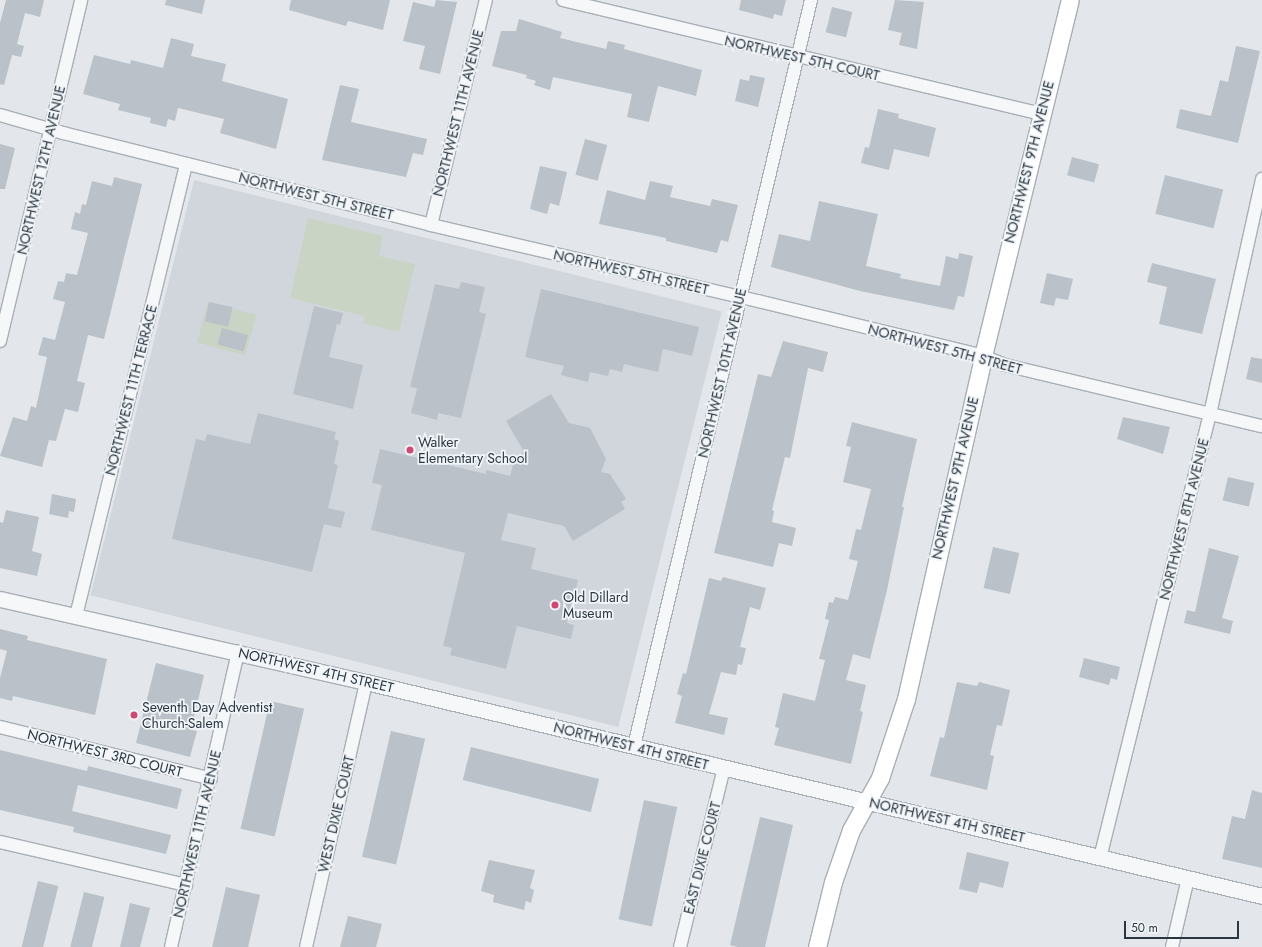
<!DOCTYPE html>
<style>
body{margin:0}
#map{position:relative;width:1262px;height:947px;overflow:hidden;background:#e3e7eb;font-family:Jost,sans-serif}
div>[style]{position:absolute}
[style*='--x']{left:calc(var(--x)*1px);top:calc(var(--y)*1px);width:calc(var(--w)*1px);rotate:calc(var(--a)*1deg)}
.built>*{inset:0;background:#d1d6dd;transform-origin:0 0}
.green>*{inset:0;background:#cad4c4;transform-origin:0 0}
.building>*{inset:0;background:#bac1c8;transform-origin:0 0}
.roads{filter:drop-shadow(1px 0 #a8afb5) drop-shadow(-1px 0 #a8afb5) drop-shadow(0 1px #a8afb5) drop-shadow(0 -1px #a8afb5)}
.minor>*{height:12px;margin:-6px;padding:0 6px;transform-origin:6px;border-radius:6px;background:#f5f7f9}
.tertiary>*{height:15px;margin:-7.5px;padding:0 7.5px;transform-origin:7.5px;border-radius:7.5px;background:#f5f7f9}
.secondary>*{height:17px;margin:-8.5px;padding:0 8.5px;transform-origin:8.5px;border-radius:8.5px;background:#fff}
.dots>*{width:11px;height:11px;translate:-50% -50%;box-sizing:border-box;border:2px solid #f2f5f8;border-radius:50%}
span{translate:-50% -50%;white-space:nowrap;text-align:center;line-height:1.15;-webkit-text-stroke:3.5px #f2f5f8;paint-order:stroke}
.street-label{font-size:14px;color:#2a3743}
.poi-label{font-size:14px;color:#2a3743}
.left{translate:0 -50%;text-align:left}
.scale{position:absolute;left:1124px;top:921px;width:115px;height:18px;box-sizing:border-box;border:2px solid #2a3743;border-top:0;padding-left:5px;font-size:12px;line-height:14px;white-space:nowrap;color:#2a3743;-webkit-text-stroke:3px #f2f5f8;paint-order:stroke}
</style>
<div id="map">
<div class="built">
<div style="left:194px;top:180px;width:544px;height:428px;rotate:14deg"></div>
</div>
<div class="green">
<div style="clip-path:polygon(308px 218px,383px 236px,379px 256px,415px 264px,399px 332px,363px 323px,364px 316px,290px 298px)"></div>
<div style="left:208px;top:302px;width:50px;height:42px;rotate:15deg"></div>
</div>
<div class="building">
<div style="clip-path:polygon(6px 0,44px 0,40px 17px,25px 13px,17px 44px,24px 46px,21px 57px,12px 55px,4px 85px,0 84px,0 23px)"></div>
<div style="clip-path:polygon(166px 0,205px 0,202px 14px,165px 5px)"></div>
<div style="clip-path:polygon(291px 0,390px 0,383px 30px,348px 21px,346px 26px,289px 10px)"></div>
<div style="clip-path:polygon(436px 0,457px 2px,440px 74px,419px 69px,425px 46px,403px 41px,413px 2px,434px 7px)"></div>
<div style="clip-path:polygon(741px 0,786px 0,782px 16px,774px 14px,773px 19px,739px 10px)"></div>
<div style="clip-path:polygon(895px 0,924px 2px,917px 49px,899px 45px,902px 33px,888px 30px)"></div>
<div style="left:832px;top:7px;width:21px;height:26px;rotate:14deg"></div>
<div style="clip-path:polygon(519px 19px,562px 32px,560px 38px,606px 49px,608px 41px,625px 45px,624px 49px,702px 70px,696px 96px,658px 86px,649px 122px,627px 117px,632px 94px,553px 77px,550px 90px,534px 85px,536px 81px,526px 78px,527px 75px,492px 66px,501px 31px,516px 31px)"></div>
<div style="clip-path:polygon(171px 38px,194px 44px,191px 56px,226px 64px,222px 81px,288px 99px,276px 149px,220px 133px,224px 119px,178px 108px,175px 121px,168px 119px,166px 127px,150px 123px,151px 118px,118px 110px,120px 104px,83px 94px,94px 55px,130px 64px,131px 60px,163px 68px)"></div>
<div style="clip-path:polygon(1236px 46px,1260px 51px,1238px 143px,1176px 128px,1180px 109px,1211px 116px,1220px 80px,1228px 82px)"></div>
<div style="clip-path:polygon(750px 75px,765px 78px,758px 107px,735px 101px,740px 79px,749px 81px)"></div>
<div style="clip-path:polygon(340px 85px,359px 89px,351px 122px,427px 139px,423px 155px,413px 153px,406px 177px,322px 160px)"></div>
<div style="clip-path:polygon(878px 109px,899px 114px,898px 118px,936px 128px,929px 157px,894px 149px,889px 170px,861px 163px,865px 147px,869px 148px)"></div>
<div style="left:585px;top:139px;width:23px;height:37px;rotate:15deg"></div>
<div style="clip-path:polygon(0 144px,15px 148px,5px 189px,0 189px)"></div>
<div style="left:1072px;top:157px;width:28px;height:19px;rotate:15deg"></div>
<div style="clip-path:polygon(540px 166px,567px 172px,559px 206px,550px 203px,547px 214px,530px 209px)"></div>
<div style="left:1165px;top:175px;width:60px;height:40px;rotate:14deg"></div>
<div style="clip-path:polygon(114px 177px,142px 184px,104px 339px,88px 335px,77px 381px,85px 383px,78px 412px,65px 409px,56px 441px,49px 440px,42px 467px,0 456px,13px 417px,27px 421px,31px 406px,36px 408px,47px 357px,38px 355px,43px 337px,55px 340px,65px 302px,53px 299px,58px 281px,64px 282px,66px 273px,77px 275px,88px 233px,71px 229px,75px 212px,80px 214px,82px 204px,86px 205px,92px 181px,112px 186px)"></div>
<div style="clip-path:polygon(650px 181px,673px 186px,670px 197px,710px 206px,712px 199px,738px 205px,728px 242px,721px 240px,717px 253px,666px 241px,666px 238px,599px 224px,607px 190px,645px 200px)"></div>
<div style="clip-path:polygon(819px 201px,878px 214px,866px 266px,901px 274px,900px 278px,940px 286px,946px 256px,958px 259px,959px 253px,973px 256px,964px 297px,958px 296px,954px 310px,860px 291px,771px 267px,779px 234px,810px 241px)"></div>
<div style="clip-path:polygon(1152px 263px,1216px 279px,1202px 334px,1159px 324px,1167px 287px,1147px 282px)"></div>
<div style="clip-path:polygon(1047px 273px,1073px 279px,1068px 300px,1056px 298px,1054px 306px,1040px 303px)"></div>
<div style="clip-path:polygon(461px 282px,485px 287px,479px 312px,486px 314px,461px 418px,438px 413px,437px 420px,411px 413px,417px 388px,410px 387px,435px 284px,459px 289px)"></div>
<div style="clip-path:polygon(541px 289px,699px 327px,692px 356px,663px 349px,658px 372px,624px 364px,622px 372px,610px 369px,608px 376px,590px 372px,588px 382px,561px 375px,564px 366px,525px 357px)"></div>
<div style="left:209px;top:302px;width:24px;height:20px;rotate:12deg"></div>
<div style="clip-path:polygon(314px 306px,343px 313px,340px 325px,337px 324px,329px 357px,363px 365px,353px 409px,293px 394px)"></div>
<div style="left:222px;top:328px;width:27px;height:17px;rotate:15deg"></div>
<div style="clip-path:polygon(783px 341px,828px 352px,823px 372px,808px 368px,790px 458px,785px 457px,772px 510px,774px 511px,772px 522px,796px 528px,792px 546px,779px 543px,773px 567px,714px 553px,758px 374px,771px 377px)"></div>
<div style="clip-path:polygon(1251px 357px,1262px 359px,1262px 383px,1246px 379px)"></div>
<div style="clip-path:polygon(551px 394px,569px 423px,590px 428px,606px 459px,601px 472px,610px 474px,626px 499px,621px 502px,625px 509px,573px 541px,564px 526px,508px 513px,501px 540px,536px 548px,531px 569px,578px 580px,567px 623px,574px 625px,571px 639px,517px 626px,506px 669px,450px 655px,452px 648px,443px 646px,465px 553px,371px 530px,382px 485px,372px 483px,380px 449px,486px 474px,486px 470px,510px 476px,513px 465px,521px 461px,523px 450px,506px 421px)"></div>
<div style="clip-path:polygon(258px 413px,336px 432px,334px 439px,339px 441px,334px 464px,338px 465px,328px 508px,345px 512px,341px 528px,324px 524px,312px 572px,172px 539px,196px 439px,205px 441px,207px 434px,250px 444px)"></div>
<div style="clip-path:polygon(1123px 417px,1170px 427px,1163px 454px,1117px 439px)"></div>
<div style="clip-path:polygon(852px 422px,917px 439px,902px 507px,904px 507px,887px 590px,870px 659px,853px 654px,846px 680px,866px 685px,860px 711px,863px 712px,851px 764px,774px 745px,779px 728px,775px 727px,783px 693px,815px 701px,825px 660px,819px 659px,829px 620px,825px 619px,829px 602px,833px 603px,835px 597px,848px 600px,858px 561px,849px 559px,856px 529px,861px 530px,871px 489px,843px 482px,851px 447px,846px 446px)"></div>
<div style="left:1228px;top:477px;width:27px;height:24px;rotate:13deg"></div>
<div style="clip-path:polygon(52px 494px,76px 499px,74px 512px,69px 511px,68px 518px,49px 514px)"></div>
<div style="clip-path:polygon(6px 510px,39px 517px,32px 551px,42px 554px,37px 576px,0 568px,0 522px,3px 523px)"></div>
<div style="left:993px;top:547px;width:27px;height:42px;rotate:13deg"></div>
<div style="clip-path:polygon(1209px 548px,1239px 556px,1222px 618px,1233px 621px,1230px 634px,1184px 623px,1187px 610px,1195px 612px)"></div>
<div style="clip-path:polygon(723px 577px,766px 588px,760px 610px,750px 607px,740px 647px,746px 648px,742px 665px,738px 664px,736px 675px,721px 672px,709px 714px,728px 718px,724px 735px,675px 723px,682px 696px,677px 694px,683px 673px,686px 674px,709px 578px,721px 581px)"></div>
<div style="clip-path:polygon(0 629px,28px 636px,27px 640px,107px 659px,95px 715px,13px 696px,12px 701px,0 698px,0 678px,7px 651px,0 649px)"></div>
<div style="clip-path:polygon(1084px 658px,1120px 667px,1117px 680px,1111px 678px,1109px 685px,1079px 677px)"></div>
<div style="clip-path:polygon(156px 663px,204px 675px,191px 730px,197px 731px,190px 757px,136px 743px)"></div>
<div style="clip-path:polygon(957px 682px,977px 686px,979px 682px,1010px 690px,1002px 726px,997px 725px,990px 755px,994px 756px,987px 790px,930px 776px,940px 737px,944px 738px)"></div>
<div style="left:270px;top:701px;width:35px;height:131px;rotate:13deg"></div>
<div style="left:391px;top:731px;width:35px;height:129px;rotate:13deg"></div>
<div style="left:471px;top:747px;width:132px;height:34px;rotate:14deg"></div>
<div style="clip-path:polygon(0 750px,87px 771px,88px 766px,182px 789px,177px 809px,78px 785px,72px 811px,171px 835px,166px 854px,73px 832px,74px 827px,0 810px)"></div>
<div style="clip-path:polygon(1252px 790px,1262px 793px,1262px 868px,1222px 859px,1232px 816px,1245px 819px)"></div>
<div style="left:644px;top:800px;width:34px;height:122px;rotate:12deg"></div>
<div style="clip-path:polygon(760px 817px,793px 825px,765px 947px,737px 947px,730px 945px)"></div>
<div style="clip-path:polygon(967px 852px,1009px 862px,1003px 888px,980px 882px,977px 893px,959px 889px)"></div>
<div style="clip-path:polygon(489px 860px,535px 870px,530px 888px,534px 890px,531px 903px,526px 901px,524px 910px,493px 902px,494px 895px,481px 891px)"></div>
<div style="left:38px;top:881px;width:21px;height:68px;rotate:14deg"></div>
<div style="left:226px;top:887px;width:35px;height:62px;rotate:13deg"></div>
<div style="left:84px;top:892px;width:21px;height:57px;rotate:14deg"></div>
<div style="clip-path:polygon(130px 903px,150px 908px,140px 947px,120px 947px)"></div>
<div style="clip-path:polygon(348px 916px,382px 924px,376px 947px,340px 947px)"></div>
</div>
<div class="roads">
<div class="minor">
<div style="--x:563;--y:0;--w:491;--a:13.4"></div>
<div style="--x:0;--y:115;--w:66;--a:15.9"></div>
<div style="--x:63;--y:133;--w:379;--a:14"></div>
<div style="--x:431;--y:225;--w:336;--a:13.1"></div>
<div style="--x:758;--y:301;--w:232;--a:13.7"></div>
<div style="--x:983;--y:356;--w:24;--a:22"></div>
<div style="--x:1005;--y:365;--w:264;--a:13.4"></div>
<div style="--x:431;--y:225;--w:232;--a:-76.3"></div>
<div style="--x:0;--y:341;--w:350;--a:-76.6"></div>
<div style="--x:76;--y:616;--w:465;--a:-76.3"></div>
<div style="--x:0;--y:727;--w:217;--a:13.8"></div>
<div style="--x:634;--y:746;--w:767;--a:-76.65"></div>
<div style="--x:0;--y:842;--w:191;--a:13"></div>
<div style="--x:1100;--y:858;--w:457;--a:-76.1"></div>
<div style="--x:1210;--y:414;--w:241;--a:-77.5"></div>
<div style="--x:171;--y:947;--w:303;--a:-77.2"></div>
<div style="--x:306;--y:947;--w:272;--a:-77.2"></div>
<div style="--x:680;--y:947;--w:184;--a:-76.2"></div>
<div style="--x:1172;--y:947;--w:71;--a:-76.9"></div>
</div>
<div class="tertiary">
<div style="--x:0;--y:599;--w:375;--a:12.8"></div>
<div style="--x:366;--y:682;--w:921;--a:13.43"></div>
</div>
<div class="secondary">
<div style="--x:817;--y:947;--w:67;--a:-76.2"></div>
<div style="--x:833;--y:882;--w:55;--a:-70.9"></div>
<div style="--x:851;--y:830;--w:60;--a:-60.9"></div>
<div style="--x:880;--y:778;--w:83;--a:-71.8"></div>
<div style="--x:906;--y:699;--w:352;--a:-77.3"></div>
<div style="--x:983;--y:356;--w:366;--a:-76.3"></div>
</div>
</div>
<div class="dots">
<div style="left:410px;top:450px;background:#ce4a70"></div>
<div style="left:555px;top:605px;background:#ce4a70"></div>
<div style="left:134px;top:715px;background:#ce4a70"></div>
</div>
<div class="street-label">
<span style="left:802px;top:58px;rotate:13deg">NORTHWEST 5TH COURT</span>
<span style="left:458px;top:113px;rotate:-76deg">NORTHWEST 11TH AVENUE</span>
<span style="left:1029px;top:162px;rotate:-76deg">NORTHWEST 9TH AVENUE</span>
<span style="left:41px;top:170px;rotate:-77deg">NORTHWEST 12TH AVENUE</span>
<span style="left:316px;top:196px;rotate:14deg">NORTHWEST 5TH STREET</span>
<span style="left:631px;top:272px;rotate:13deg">NORTHWEST 5TH STREET</span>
<span style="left:945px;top:349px;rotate:15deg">NORTHWEST 5TH STREET</span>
<span style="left:722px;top:373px;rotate:-77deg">NORTHWEST 10TH AVENUE</span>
<span style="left:131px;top:390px;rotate:-76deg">NORTHWEST 11TH TERRACE</span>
<span style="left:955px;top:478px;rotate:-77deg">NORTHWEST 9TH AVENUE</span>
<span style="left:1184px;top:519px;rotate:-76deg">NORTHWEST 8TH AVENUE</span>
<span style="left:316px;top:670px;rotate:13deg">NORTHWEST 4TH STREET</span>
<span style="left:631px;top:746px;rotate:14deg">NORTHWEST 4TH STREET</span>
<span style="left:105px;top:753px;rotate:14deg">NORTHWEST 3RD COURT</span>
<span style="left:336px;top:814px;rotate:-77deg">WEST DIXIE COURT</span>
<span style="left:947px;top:820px;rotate:13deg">NORTHWEST 4TH STREET</span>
<span style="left:197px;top:834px;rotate:-77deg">NORTHWEST 11TH AVENUE</span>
<span style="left:702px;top:858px;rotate:-76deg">EAST DIXIE COURT</span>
</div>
<div class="poi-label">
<span class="left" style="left:418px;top:450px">Walker<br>Elementary School</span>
<span class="left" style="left:563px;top:605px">Old Dillard<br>Museum</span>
<span class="left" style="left:142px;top:715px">Seventh Day Adventist<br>Church-Salem</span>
</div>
<div class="scale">50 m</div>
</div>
